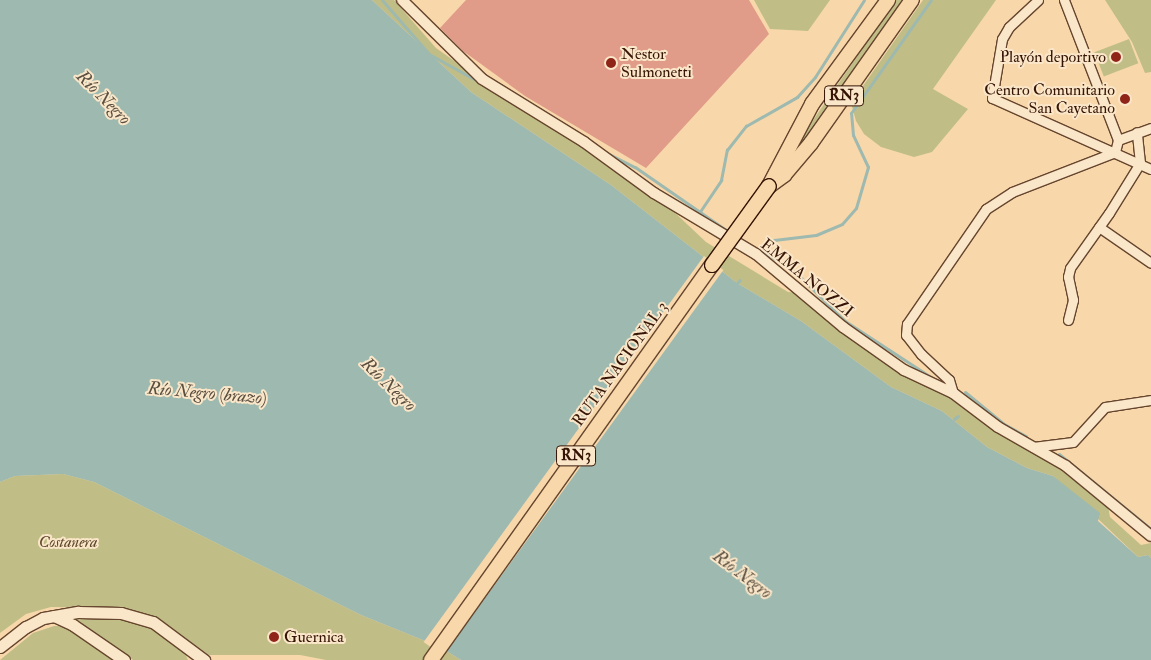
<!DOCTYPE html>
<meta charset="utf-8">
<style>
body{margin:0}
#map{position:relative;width:1151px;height:660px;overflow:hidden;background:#f8d8ab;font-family:"IM FELL Double Pica",serif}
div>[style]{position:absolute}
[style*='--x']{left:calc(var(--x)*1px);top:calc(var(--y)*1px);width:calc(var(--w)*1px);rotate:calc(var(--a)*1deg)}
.green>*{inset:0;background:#c0be86;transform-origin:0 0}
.water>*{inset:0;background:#9eb9af}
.pier>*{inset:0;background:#f8d8ab;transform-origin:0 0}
.stream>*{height:3px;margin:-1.5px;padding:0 1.5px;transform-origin:1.5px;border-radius:1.5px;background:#9eb9af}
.building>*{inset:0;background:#e19b89}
.roads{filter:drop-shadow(1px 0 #66452e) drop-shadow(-1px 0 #66452e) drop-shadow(0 1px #66452e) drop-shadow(0 -1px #66452e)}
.minor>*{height:9px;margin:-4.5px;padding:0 4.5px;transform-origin:4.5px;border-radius:4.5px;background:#fae6c8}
.tertiary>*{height:10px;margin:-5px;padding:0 5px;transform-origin:5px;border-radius:5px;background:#fae6c8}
.secondary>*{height:11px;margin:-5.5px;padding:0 5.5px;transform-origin:5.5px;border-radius:5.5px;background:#fae6c8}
.trunk>*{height:14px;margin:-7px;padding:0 7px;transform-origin:7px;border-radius:7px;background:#f8d8ab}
.bridges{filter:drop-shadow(1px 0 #351405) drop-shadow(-1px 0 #351405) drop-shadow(0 1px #351405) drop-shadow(0 -1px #351405)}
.trunk-bridge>*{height:14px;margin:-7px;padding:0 7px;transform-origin:7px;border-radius:7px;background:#f8d8ab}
.dots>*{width:14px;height:14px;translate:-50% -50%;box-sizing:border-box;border:2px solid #fae6c8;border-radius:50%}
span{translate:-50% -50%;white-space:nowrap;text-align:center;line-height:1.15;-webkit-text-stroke:4px #fae6c8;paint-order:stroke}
.shield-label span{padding:1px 4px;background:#fae6c8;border:1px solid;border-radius:4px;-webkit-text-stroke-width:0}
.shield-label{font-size:15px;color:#351405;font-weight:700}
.poi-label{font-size:16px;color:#351405}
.left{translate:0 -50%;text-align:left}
.right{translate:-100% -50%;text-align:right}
.street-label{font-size:16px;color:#351405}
.park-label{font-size:16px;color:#5f472c;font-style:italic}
.water-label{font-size:18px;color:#5a4e40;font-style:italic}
</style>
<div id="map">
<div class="green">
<div style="clip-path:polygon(372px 0,394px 0,436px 48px,530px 114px,654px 193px,706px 242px,788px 292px,800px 293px,840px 331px,902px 374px,956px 400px,1064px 470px,1108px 506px,1110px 517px,1141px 545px,1151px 543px,1151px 558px,1148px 555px,1138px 557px,1053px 476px,1027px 468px,987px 447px,942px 411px,891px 387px,801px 321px,737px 283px,611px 185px,471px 92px)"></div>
<div style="clip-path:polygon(754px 0,830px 0,808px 31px,770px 29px)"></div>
<div style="clip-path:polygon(896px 0,904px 0,806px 140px,802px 144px,798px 142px)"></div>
<div style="clip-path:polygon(923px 0,996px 0,933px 89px,968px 109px,932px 152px,914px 157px,881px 147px,864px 134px,856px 121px,851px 103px)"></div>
<div style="clip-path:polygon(1105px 0,1151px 0,1151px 72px,1145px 73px,1132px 42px)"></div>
<div style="left:1129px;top:39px;width:26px;height:37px;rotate:69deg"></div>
<div style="clip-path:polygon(63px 474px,94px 482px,361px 615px,440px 647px,461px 660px,326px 660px,300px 655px,209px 655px,156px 618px,121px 608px,51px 607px,26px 614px,0 633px,0 482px,15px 476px)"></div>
<div style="clip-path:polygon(76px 618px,121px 618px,147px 624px,183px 649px,188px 660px,133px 660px,97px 637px)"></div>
<div style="clip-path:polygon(54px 626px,65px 626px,114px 660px,0 660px,33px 633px)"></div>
</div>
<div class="water">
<div style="clip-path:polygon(0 0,372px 0,471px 92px,611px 185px,737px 283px,801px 321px,891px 387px,942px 411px,987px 447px,1027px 468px,1053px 476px,1100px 513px,1098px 521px,1138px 557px,1148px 555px,1151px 558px,1151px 660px,461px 660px,440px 647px,361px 615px,94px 482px,63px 474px,15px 476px,0 482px)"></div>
</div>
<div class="pier">
<div style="left:704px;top:256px;width:24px;height:477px;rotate:36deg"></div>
</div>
<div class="stream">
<div style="--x:382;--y:0;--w:72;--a:49"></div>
<div style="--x:429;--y:54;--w:57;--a:29.2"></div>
<div style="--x:607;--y:153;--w:31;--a:27"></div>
<div style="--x:635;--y:167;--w:111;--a:34.7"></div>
<div style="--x:699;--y:213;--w:40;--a:-56"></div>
<div style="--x:721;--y:180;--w:31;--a:-79"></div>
<div style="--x:727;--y:150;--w:31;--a:-52"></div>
<div style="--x:746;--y:126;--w:59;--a:-29.6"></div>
<div style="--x:797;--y:97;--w:27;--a:-48"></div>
<div style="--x:815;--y:77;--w:91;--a:-57.5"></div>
<div style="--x:759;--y:250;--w:37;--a:29"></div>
<div style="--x:791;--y:268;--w:76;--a:44.5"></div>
<div style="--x:845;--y:321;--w:106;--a:33.1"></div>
<div style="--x:761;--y:252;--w:18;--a:-43"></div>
<div style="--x:774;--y:240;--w:42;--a:-6.8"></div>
<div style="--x:816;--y:235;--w:28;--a:-23"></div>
<div style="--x:842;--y:224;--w:21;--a:-49"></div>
<div style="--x:856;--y:208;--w:43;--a:-73.7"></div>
<div style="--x:868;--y:167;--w:35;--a:-115"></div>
<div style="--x:853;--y:135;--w:22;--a:-95"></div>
<div style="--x:851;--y:113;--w:138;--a:-54.7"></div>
<div style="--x:737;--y:283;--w:4;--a:-45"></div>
<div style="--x:965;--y:392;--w:50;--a:39.4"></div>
<div style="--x:1004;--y:424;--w:25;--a:29"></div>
<div style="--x:954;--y:419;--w:5;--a:-37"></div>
<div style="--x:1059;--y:454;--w:119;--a:39.2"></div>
</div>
<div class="building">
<div style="clip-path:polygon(466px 0,749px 0,769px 34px,646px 168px,525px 96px,463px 51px,440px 28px)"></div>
</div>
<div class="roads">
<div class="minor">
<div style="--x:1038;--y:0;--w:40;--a:137"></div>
<div style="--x:1009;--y:27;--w:14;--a:120"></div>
<div style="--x:1002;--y:39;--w:60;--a:99.6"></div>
<div style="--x:992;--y:98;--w:174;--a:24.1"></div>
<div style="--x:1064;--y:0;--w:150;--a:68.9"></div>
<div style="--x:1099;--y:227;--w:63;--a:34.7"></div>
<div style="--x:1068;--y:320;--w:21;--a:-76"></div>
<div style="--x:1073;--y:300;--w:24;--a:-102"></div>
<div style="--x:1068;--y:277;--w:9;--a:-77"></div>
<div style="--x:1070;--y:268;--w:67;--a:-54.7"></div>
<div style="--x:1109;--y:213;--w:59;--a:-58.2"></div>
<div style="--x:1140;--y:163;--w:31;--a:-96"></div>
<div style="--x:953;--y:393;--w:14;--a:-107"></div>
<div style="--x:949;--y:380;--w:38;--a:-137"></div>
<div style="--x:921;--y:354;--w:24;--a:-128"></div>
<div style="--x:906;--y:335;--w:11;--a:-85"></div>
<div style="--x:907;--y:324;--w:140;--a:-55.5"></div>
<div style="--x:986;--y:209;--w:31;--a:-33"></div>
<div style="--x:1012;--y:192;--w:110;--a:-21.2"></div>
<div style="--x:1115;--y:152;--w:12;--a:-76"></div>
<div style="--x:1118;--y:140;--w:35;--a:-20"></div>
<div style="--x:1033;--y:447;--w:40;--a:-7.1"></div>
<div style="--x:1073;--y:442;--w:47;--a:-47.6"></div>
<div style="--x:1105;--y:407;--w:47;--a:-8.7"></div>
</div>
<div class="tertiary">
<div style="--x:402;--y:0;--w:112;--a:44.6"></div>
<div style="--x:482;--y:79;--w:120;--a:31.7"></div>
<div style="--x:584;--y:142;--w:87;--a:36.1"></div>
<div style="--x:654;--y:193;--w:119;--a:30.9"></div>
<div style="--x:756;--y:254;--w:114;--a:40"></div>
<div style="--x:843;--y:327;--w:75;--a:35.2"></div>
<div style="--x:904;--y:370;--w:54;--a:25.1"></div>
<div style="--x:953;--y:393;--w:56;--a:37.1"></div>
<div style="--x:998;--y:427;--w:78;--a:29.8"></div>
<div style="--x:1066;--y:466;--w:110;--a:39.5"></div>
</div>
<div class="secondary">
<div style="--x:54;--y:616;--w:21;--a:25"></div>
<div style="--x:73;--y:625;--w:62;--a:34.5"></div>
<div style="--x:0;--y:647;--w:33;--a:-38"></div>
<div style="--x:26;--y:627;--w:19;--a:-28"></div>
<div style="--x:43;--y:618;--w:36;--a:-10"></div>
<div style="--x:78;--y:612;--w:43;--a:1.3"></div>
<div style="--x:121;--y:613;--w:33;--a:16"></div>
<div style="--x:153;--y:622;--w:64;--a:36.7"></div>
</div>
<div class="trunk">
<div style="--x:769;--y:186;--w:19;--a:-36"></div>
<div style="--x:784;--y:175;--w:42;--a:-49.8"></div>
<div style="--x:811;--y:143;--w:175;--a:-54.8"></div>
<div style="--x:769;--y:186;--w:93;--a:-62.3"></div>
<div style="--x:812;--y:104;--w:129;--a:-53.8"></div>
<div style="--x:431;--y:660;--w:485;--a:-54.6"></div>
</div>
</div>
<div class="bridges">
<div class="trunk-bridge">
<div style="--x:712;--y:265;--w:97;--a:-54.2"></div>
</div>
</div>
<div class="dots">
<div style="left:1116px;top:57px;background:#8f2418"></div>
<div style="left:611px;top:63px;background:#8f2418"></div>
<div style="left:1125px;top:99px;background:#8f2418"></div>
<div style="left:274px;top:637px;background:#8f2418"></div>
</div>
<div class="shield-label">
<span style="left:844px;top:96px">RN3</span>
<span style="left:576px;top:456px">RN3</span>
</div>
<div class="poi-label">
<span class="left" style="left:621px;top:63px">Nestor<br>Sulmonetti</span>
<span class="right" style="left:1106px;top:57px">Playón deportivo</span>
<span class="right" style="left:1115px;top:99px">Centro Comunitario<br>San Cayetano</span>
<span class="left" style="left:284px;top:637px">Guernica</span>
</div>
<div class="street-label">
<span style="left:807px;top:278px;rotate:39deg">EMMA NOZZI</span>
<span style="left:620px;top:364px;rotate:-54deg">RUTA NACIONAL 3</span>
</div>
<div class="park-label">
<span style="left:68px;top:542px">Costanera</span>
</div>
<div class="water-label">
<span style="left:103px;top:98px;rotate:45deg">Río Negro</span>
<span style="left:388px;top:385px;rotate:44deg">Río Negro</span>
<span style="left:207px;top:394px;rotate:5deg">Río Negro (brazo)</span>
<span style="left:742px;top:575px;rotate:37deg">Río Negro</span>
</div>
</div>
